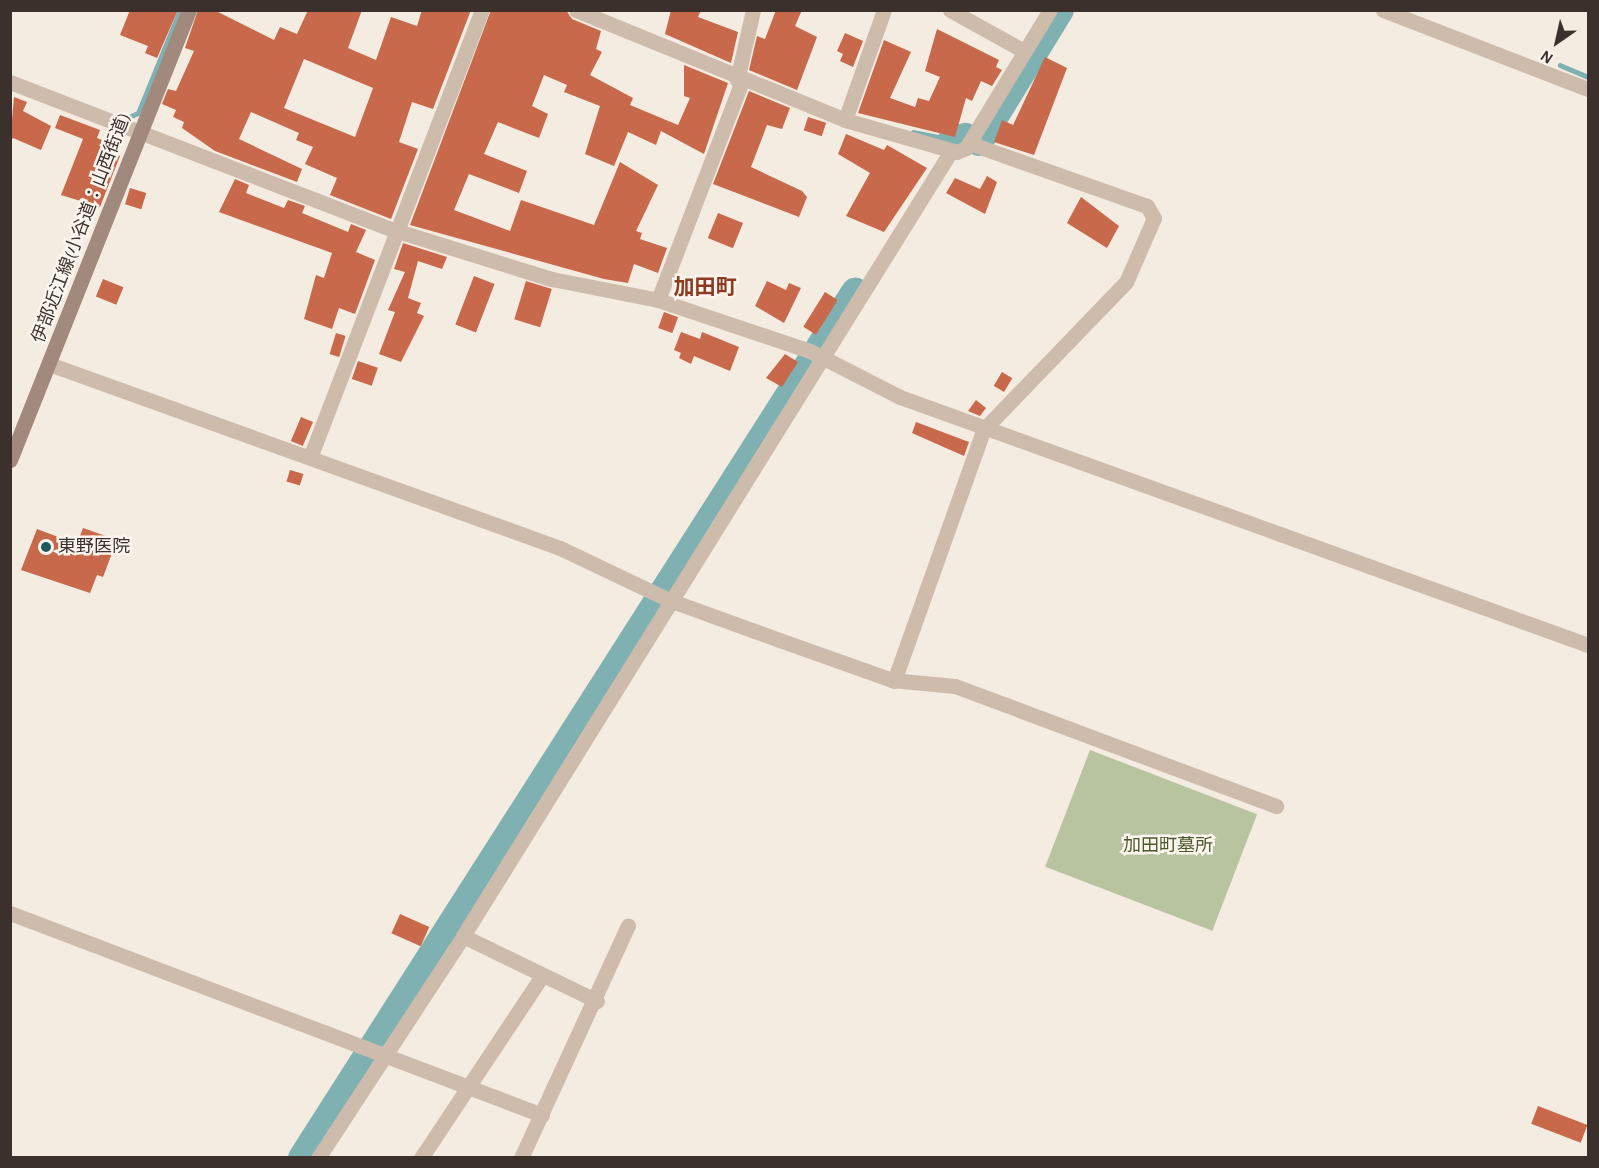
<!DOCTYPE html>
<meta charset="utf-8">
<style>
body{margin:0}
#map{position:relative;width:1599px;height:1168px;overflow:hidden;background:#f4ebe1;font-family:"Alegreya Sans","Noto Sans JP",sans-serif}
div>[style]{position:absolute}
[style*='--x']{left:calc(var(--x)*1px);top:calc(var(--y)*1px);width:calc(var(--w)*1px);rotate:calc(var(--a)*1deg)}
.green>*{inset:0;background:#b8c4a0;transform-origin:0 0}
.stream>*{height:4.5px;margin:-2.25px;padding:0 2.25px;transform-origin:2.25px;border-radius:2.25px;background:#7fb0b2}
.river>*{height:28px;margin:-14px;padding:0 14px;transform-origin:14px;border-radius:14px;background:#7fb0b2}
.building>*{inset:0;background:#c8694b;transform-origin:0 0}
.minor>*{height:15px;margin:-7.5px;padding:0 7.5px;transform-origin:7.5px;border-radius:7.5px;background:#cdbbac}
.secondary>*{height:15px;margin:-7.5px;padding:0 7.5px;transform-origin:7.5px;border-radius:7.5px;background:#a18a7d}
.dots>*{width:16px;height:16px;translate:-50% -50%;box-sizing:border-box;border:3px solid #fbf5ee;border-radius:50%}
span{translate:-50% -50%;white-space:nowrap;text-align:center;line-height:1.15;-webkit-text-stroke:5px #fbf5ee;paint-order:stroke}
.street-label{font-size:18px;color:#3b302b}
.poi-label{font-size:18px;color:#3b302b}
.left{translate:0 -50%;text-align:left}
.park-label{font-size:18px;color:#4a5a2e}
.quarter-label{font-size:21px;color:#8c3b22;font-weight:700}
.frame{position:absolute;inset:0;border:12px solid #3b302b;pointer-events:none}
.north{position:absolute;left:1527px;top:12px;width:60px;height:60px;-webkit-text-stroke:4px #fbf5ee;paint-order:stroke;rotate:214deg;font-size:16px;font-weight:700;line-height:24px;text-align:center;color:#3b302b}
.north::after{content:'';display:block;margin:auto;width:21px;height:27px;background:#3b302b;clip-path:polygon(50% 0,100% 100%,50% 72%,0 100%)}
</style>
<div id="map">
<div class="green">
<div style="left:1090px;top:750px;width:179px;height:125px;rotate:21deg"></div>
</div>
<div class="stream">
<div style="--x:1560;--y:65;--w:30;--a:23"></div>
<div style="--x:129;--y:117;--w:10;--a:-24"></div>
<div style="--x:138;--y:113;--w:111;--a:-67.8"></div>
<div style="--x:913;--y:132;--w:42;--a:11"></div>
</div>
<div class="river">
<div style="--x:951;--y:141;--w:15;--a:-16"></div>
<div style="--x:979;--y:142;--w:155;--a:-58.5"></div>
<div style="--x:302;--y:1158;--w:1028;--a:-57.44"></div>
</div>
<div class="building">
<div style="clip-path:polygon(130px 10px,178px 10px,157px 58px,145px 53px,148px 46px,120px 35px)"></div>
<div style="clip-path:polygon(evenodd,198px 10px,214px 10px,274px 40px,280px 27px,297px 34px,308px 10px,362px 10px,348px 48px,376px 60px,391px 17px,417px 26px,422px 10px,471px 10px,433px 109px,412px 102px,399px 142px,418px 149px,391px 219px,330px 195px,337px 178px,305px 164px,313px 147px,296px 140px,299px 133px,251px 112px,239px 139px,302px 169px,297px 182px,215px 151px,182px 128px,184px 122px,173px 117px,176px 110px,162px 104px,168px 89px,176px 91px,194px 51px,185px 48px,198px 10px,304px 59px,373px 88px,355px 137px,284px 108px,304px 59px)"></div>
<div style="clip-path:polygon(491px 10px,566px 10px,572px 19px,601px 31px,596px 49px,602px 52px,590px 75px,633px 98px,630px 105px,678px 125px,690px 98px,684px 96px,684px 65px,728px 83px,704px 154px,661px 131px,656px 145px,628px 132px,614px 166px,585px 154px,600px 106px,564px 92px,567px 85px,544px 75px,532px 106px,548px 114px,539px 138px,498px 122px,484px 154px,527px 171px,519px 193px,469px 174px,454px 210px,510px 231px,521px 200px,594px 225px,620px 162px,658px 185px,636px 231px,642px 233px,640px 239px,667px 248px,658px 273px,634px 264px,628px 283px,604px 279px,410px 225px)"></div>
<div style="clip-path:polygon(671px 10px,701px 10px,698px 17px,738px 32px,731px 63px,665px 34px)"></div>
<div style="clip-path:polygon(776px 10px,802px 10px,795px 26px,817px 37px,797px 90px,749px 70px,757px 36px,765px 39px)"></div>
<div style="clip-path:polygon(937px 29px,999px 60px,996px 67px,1002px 70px,992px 86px,981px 81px,972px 101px,966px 98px,955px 137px,858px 113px,884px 40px,911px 52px,890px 98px,915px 107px,918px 98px,929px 101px,940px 77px,925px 71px)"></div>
<div style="clip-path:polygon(845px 33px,863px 41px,853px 67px,840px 61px,843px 54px,837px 51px)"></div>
<div style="clip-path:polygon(1045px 57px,1067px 68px,1034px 155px,994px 142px,1002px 120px,1013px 125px)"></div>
<div style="clip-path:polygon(749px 91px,790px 108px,782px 129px,767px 125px,751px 167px,802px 191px,807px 197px,799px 217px,713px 184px)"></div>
<div style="clip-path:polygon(14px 97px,27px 102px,23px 111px,51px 126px,41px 150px,13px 138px,10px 142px)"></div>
<div style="clip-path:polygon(60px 115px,100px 130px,97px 138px,118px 147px,115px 153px,120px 156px,100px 207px,61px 195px,83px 139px,55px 128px)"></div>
<div style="left:808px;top:117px;width:19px;height:14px;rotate:18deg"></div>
<div style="clip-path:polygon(846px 134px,884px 150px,887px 145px,927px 168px,884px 232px,846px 216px,870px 173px,838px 154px)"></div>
<div style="clip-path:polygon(987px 176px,997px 182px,985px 214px,946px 193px,955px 178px,980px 189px)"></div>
<div style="clip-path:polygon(235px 179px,249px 185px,246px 193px,284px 208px,288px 200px,305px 206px,302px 213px,348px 232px,351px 224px,366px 230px,356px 252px,375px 260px,355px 314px,339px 308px,332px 329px,304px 319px,316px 275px,324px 278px,332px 253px,219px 212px)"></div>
<div style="left:130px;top:188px;width:17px;height:17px;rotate:17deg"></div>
<div style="clip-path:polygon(1081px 197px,1119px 226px,1107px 248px,1067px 223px)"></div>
<div style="left:718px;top:213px;width:27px;height:27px;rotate:22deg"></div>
<div style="clip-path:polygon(403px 243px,447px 257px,442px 269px,418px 261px,408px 298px,421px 303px,417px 313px,424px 316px,401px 362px,379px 354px,395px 312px,388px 310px,405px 272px,394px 269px)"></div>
<div style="left:474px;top:276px;width:22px;height:52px;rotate:21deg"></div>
<div style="left:103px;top:279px;width:22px;height:19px;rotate:22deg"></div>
<div style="left:526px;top:281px;width:27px;height:40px;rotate:17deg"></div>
<div style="clip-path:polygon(767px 281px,786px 290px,789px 283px,801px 288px,784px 323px,755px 306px)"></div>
<div style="left:825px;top:292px;width:15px;height:41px;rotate:32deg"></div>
<div style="left:664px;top:312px;width:15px;height:17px;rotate:20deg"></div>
<div style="clip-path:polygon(681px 332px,700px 339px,702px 332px,739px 347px,730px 371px,694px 356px,691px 364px,679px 358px,681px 353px,674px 350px)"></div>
<div style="left:336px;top:333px;width:10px;height:22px;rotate:17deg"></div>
<div style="clip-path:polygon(785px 354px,798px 362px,782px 387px,766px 378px)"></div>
<div style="left:358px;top:361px;width:21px;height:19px;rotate:19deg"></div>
<div style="left:1002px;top:372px;width:12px;height:16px;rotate:31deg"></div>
<div style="clip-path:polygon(976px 400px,986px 408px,980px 416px,968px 411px)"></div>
<div style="left:301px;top:417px;width:13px;height:26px;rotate:23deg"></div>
<div style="clip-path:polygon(916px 422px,969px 442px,964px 456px,912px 433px)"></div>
<div style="left:290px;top:470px;width:14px;height:12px;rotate:17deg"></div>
<div style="clip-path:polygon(83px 528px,117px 540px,103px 577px,97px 575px,90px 593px,21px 570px,37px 529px,77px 544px)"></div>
<div style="left:400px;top:914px;width:32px;height:21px;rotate:24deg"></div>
<div style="left:1538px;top:1106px;width:53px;height:19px;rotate:21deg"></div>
</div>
<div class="minor">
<div style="--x:576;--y:10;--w:291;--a:22.2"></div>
<div style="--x:845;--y:120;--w:116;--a:15.9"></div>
<div style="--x:957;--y:152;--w:10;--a:-24"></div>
<div style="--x:966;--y:148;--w:162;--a:-58.7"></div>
<div style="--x:950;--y:10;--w:85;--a:29"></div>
<div style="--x:1383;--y:10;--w:220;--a:21.1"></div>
<div style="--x:737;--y:80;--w:72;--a:-77.1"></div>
<div style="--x:10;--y:82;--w:408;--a:21.1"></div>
<div style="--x:391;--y:229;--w:169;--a:17.3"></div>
<div style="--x:552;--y:279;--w:108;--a:11.2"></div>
<div style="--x:658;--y:300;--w:160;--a:18.5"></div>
<div style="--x:810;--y:351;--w:101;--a:27.1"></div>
<div style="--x:900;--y:397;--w:731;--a:19.82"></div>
<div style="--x:845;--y:120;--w:117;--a:-70.5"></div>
<div style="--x:969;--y:143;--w:189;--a:19.5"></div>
<div style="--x:1147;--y:206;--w:14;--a:60"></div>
<div style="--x:1154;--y:218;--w:70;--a:113.6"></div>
<div style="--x:1126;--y:282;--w:203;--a:134"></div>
<div style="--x:658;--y:300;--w:235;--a:-69"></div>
<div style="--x:49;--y:364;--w:543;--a:19.8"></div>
<div style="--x:560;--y:548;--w:121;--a:25.5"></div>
<div style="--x:669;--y:600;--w:127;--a:19.9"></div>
<div style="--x:788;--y:643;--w:110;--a:19.6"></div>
<div style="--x:892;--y:680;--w:63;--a:5.4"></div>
<div style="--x:955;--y:686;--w:343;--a:20.5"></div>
<div style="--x:311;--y:455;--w:477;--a:-69"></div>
<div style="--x:894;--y:681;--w:269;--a:-70.4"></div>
<div style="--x:10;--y:913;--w:569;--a:20.79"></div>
<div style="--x:463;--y:936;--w:149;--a:25.9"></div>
<div style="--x:318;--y:1158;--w:265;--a:-56.8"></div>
<div style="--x:463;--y:936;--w:924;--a:-58.13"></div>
<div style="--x:421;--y:1158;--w:219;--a:-56.4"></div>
<div style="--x:521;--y:1158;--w:256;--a:-65.3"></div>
</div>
<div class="secondary">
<div style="--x:10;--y:460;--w:484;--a:-68.3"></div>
</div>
<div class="dots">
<div style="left:46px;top:547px;background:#1f5a5e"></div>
</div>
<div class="street-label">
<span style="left:82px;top:228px;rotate:-69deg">伊部近江線(小谷道：山西街道)</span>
</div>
<div class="poi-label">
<span class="left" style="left:58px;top:547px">東野医院</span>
</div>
<div class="park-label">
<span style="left:1168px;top:846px">加田町墓所</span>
</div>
<div class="quarter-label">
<span style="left:705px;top:288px">加田町</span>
</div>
<div class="frame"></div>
<div class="north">N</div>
</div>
